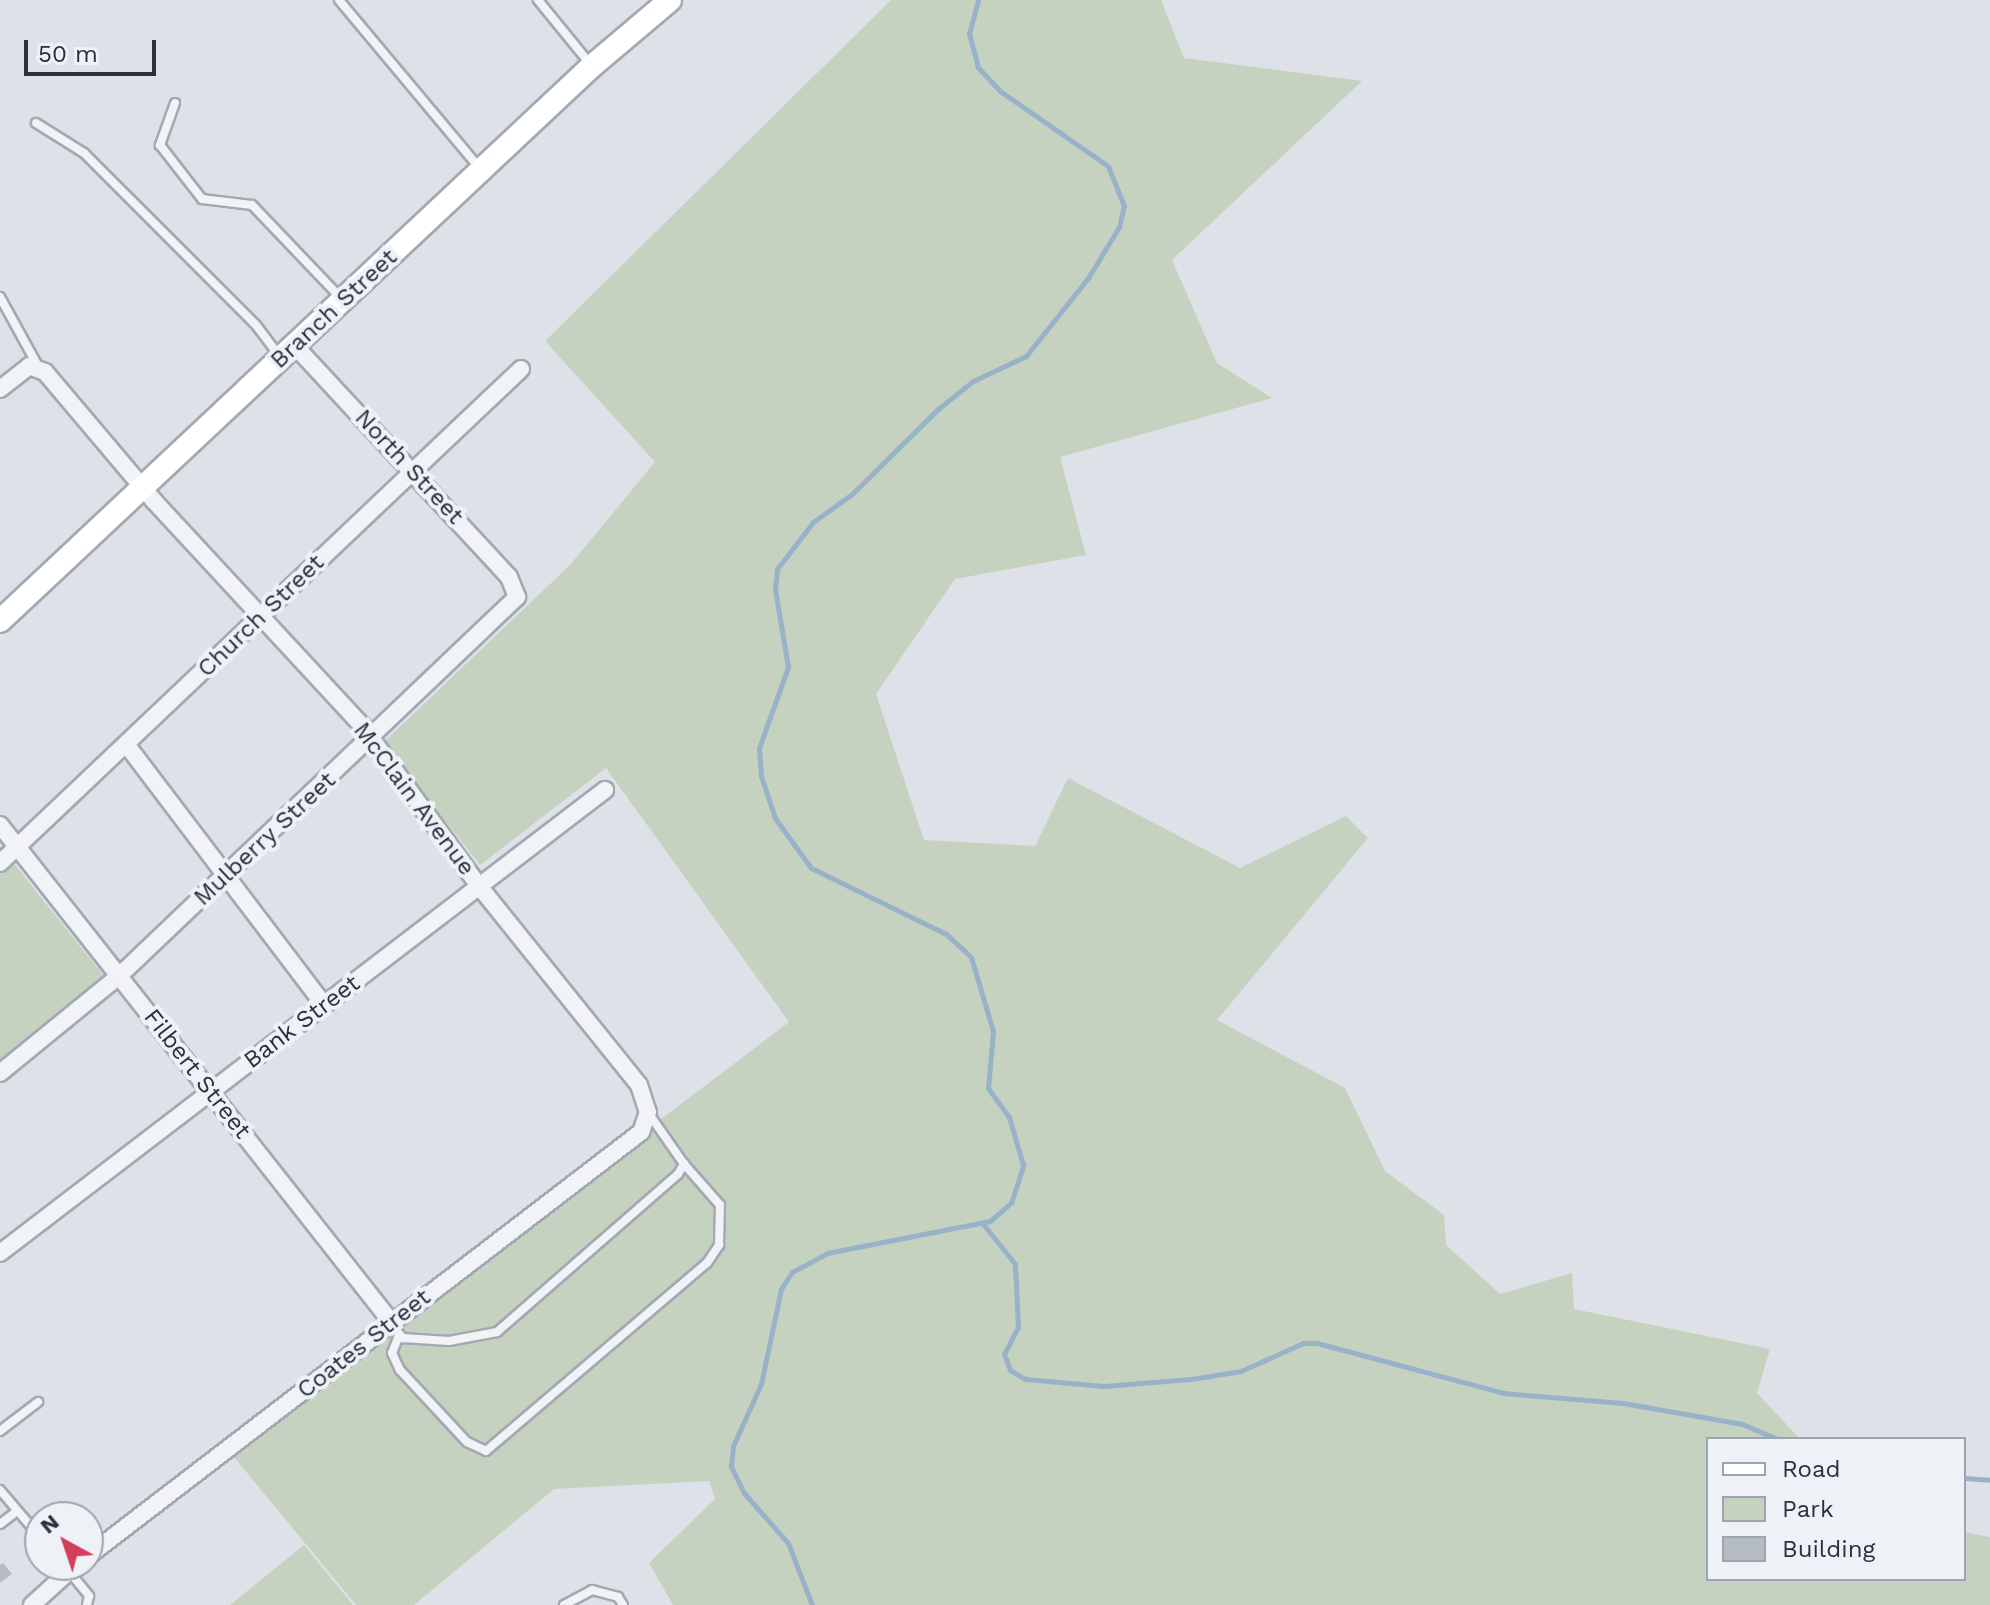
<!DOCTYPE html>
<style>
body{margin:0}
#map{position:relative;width:1990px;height:1605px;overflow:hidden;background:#dee2e8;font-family:"Work Sans",sans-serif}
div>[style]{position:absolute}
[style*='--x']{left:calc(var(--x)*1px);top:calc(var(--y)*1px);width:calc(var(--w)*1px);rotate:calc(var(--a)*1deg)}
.green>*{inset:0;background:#c5d2bf}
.stream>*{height:5px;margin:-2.5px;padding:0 2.5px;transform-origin:2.5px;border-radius:2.5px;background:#98b2ca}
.building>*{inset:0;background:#b5bcc5}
.roads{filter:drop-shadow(2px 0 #a3a9b2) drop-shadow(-2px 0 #a3a9b2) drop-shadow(0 2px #a3a9b2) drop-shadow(0 -2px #a3a9b2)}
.lane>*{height:8px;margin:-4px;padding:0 4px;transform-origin:4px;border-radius:4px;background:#f1f3f6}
.street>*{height:16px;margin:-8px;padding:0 8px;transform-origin:8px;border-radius:8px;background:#f1f3f6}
.secondary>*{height:22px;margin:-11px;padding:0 11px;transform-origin:11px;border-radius:11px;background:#fff}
span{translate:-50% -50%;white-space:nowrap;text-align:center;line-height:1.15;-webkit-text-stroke:8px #eef1f6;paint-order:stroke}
.street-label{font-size:24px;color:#273140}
.legend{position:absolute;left:1706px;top:1437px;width:260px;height:144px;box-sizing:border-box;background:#eef1f6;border:2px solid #9ea4ad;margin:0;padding:10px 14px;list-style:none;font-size:24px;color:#273140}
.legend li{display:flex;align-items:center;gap:16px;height:40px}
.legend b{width:40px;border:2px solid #9ea4ad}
.north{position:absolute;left:24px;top:1501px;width:80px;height:80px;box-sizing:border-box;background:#eef1f6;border:2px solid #9ea4ad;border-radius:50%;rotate:320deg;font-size:22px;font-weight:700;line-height:32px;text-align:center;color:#273140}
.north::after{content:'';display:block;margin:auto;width:28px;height:36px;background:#d23e5b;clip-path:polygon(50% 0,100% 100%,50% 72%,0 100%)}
.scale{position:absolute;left:24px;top:40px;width:132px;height:36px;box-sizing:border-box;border:4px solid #273140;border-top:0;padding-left:10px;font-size:24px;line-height:28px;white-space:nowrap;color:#273140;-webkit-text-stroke:6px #eef1f6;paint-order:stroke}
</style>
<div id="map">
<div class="green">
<div style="clip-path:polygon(891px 0,1161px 0,1184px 58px,1362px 81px,1172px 260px,1217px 363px,1272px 398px,1060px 457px,1086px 555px,955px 579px,876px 694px,924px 840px,1035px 846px,1068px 778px,1240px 868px,1346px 816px,1368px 838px,1217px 1020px,1345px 1088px,1385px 1171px,1444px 1215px,1446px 1245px,1500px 1294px,1572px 1273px,1574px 1309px,1770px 1349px,1757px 1393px,1800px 1439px,1708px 1439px,1708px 1579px,1964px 1579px,1964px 1532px,1990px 1537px,1990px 1605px,673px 1605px,649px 1563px,715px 1499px,709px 1481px,554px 1489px,414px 1605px,356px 1605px,234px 1457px,392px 1323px,789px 1022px,606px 768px,480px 865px,383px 743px,570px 565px,655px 462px,545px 341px)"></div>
<div style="clip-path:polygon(11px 860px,108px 981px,0 1066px,0 871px)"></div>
<div style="clip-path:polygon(304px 1545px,353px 1605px,230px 1605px)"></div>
</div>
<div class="stream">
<div style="--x:983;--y:1224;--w:51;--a:51.3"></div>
<div style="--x:1015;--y:1264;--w:63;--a:87.3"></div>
<div style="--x:1018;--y:1327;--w:30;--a:117"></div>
<div style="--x:1004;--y:1354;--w:17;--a:69"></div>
<div style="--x:1010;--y:1370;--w:17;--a:31"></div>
<div style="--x:1025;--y:1379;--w:79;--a:5.1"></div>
<div style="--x:1104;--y:1386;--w:87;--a:-4.6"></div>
<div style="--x:1191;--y:1379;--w:51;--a:-9.1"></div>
<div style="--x:1241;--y:1371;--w:68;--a:-24.3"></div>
<div style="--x:1303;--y:1343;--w:14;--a:0"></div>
<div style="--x:1317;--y:1343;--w:193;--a:15"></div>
<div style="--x:1503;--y:1393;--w:120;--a:4.8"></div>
<div style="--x:1623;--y:1403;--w:121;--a:10"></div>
<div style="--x:1742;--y:1424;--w:38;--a:23"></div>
<div style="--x:1964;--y:1478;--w:26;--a:4"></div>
<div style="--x:812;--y:1605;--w:66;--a:-111.2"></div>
<div style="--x:788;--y:1543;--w:67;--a:-131.3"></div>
<div style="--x:744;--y:1493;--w:30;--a:-116"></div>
<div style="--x:731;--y:1466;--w:20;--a:-84"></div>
<div style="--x:733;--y:1446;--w:68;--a:-65.7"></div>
<div style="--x:761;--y:1384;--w:97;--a:-78.1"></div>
<div style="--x:781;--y:1289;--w:20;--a:-57"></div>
<div style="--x:792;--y:1272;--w:40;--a:-28"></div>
<div style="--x:827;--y:1253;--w:166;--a:-11.1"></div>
<div style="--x:990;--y:1221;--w:28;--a:-41"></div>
<div style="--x:1011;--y:1203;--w:40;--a:-72"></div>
<div style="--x:1023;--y:1165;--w:50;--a:-106.3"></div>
<div style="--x:1009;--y:1117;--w:36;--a:-126"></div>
<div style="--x:988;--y:1088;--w:57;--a:-85"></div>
<div style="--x:993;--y:1031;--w:77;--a:-106.6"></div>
<div style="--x:971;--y:957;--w:34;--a:-137"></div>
<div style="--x:946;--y:934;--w:150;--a:-153.9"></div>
<div style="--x:811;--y:868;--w:62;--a:-125.8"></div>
<div style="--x:775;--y:818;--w:44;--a:-108.4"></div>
<div style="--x:761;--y:776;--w:28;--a:-94"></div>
<div style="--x:759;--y:748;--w:86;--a:-70.3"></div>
<div style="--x:788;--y:667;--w:79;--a:-99.5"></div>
<div style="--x:775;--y:589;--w:20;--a:-84"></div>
<div style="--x:777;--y:569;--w:59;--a:-52.5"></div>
<div style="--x:813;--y:522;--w:48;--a:-35.7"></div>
<div style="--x:852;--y:494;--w:121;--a:-44.7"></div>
<div style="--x:938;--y:409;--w:45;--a:-38.7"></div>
<div style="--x:973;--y:381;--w:59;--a:-25.3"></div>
<div style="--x:1026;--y:356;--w:100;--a:-51.5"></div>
<div style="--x:1088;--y:278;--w:60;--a:-58.7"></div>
<div style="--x:1119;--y:227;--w:22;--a:-77"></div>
<div style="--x:1124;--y:206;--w:43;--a:-111.8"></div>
<div style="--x:1108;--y:166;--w:131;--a:-145.2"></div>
<div style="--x:1000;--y:91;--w:33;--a:-133"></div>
<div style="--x:978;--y:67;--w:34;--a:-105"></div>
<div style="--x:969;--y:34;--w:35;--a:-75"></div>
</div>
<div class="building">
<div style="clip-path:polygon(3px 1563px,12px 1574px,0 1583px,0 1565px)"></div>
</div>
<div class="roads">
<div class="lane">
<div style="--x:339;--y:0;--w:222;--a:50.1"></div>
<div style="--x:538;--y:0;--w:84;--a:50.8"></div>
<div style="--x:175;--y:103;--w:45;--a:109.7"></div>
<div style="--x:160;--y:145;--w:68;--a:52.1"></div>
<div style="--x:202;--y:199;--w:50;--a:6.8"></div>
<div style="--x:252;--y:205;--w:127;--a:46.3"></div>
<div style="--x:36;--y:123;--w:57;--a:32"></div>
<div style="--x:84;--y:153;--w:243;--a:45"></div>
<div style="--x:256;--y:325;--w:38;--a:53"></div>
<div style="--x:0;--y:297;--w:79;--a:61.2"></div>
<div style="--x:396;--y:1330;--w:11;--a:49"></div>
<div style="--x:403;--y:1338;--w:46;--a:3.7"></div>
<div style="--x:449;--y:1341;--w:49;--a:-10.6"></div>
<div style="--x:497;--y:1332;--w:240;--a:-41.1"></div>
<div style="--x:678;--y:1174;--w:12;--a:-59"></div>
<div style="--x:684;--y:1164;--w:61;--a:-125"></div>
<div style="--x:399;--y:1335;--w:19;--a:111"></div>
<div style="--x:392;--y:1353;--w:19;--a:65"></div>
<div style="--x:400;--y:1370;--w:98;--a:47.1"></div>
<div style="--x:467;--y:1442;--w:21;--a:25"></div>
<div style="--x:486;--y:1451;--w:290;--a:-40.4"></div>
<div style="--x:707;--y:1263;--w:22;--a:-56"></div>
<div style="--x:719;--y:1245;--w:40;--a:-88.6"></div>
<div style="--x:720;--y:1205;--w:55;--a:-131.3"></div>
<div style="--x:0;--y:1431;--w:48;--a:-37.3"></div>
<div style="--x:0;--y:1490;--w:62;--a:49.6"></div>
<div style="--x:0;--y:1524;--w:21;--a:-37"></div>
<div style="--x:64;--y:1565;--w:40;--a:51"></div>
<div style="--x:89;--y:1596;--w:9;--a:103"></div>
<div style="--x:564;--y:1605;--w:32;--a:-28"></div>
<div style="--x:592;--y:1590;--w:27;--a:15"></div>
<div style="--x:618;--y:1597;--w:9;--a:58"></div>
</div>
<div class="street">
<div style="--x:0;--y:389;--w:37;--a:-38"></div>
<div style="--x:29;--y:366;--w:17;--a:21"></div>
<div style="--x:45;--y:372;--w:169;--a:49.8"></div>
<div style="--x:154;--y:501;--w:308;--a:47.2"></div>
<div style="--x:363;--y:727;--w:197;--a:53.9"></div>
<div style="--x:479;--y:886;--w:255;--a:51.2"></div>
<div style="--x:639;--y:1085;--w:28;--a:72"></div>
<div style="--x:648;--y:1112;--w:21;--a:109"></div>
<div style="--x:641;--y:1132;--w:697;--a:142.52"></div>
<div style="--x:126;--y:744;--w:328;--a:52.8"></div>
<div style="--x:0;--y:825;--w:634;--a:51.79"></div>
<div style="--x:0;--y:863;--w:718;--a:-43.48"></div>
<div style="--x:0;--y:1073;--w:154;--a:-39.2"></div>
<div style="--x:119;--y:976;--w:550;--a:-43.6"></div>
<div style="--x:517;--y:597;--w:22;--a:-112"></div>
<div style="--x:509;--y:577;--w:315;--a:-132.8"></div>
<div style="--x:0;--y:1253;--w:762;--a:-37.43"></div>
<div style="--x:32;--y:1605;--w:59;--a:-42.3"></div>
</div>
<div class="secondary">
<div style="--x:0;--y:621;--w:811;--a:-43.15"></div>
<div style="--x:592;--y:66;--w:102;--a:-40.2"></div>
</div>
</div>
<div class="street-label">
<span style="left:334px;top:309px;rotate:-43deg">Branch Street</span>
<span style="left:409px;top:467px;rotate:47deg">North Street</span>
<span style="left:261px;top:616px;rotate:-44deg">Church Street</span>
<span style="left:414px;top:799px;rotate:53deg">McClain Avenue</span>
<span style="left:265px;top:839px;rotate:-43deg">Mulberry Street</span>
<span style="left:302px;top:1022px;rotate:-37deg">Bank Street</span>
<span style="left:197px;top:1074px;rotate:52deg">Filbert Street</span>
<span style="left:364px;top:1344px;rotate:-38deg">Coates Street</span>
</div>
<ul class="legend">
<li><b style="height:10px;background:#fff"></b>Road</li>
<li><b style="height:22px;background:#c5d2bf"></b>Park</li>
<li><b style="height:22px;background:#b5bcc5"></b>Building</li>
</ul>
<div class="north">N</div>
<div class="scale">50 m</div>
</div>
